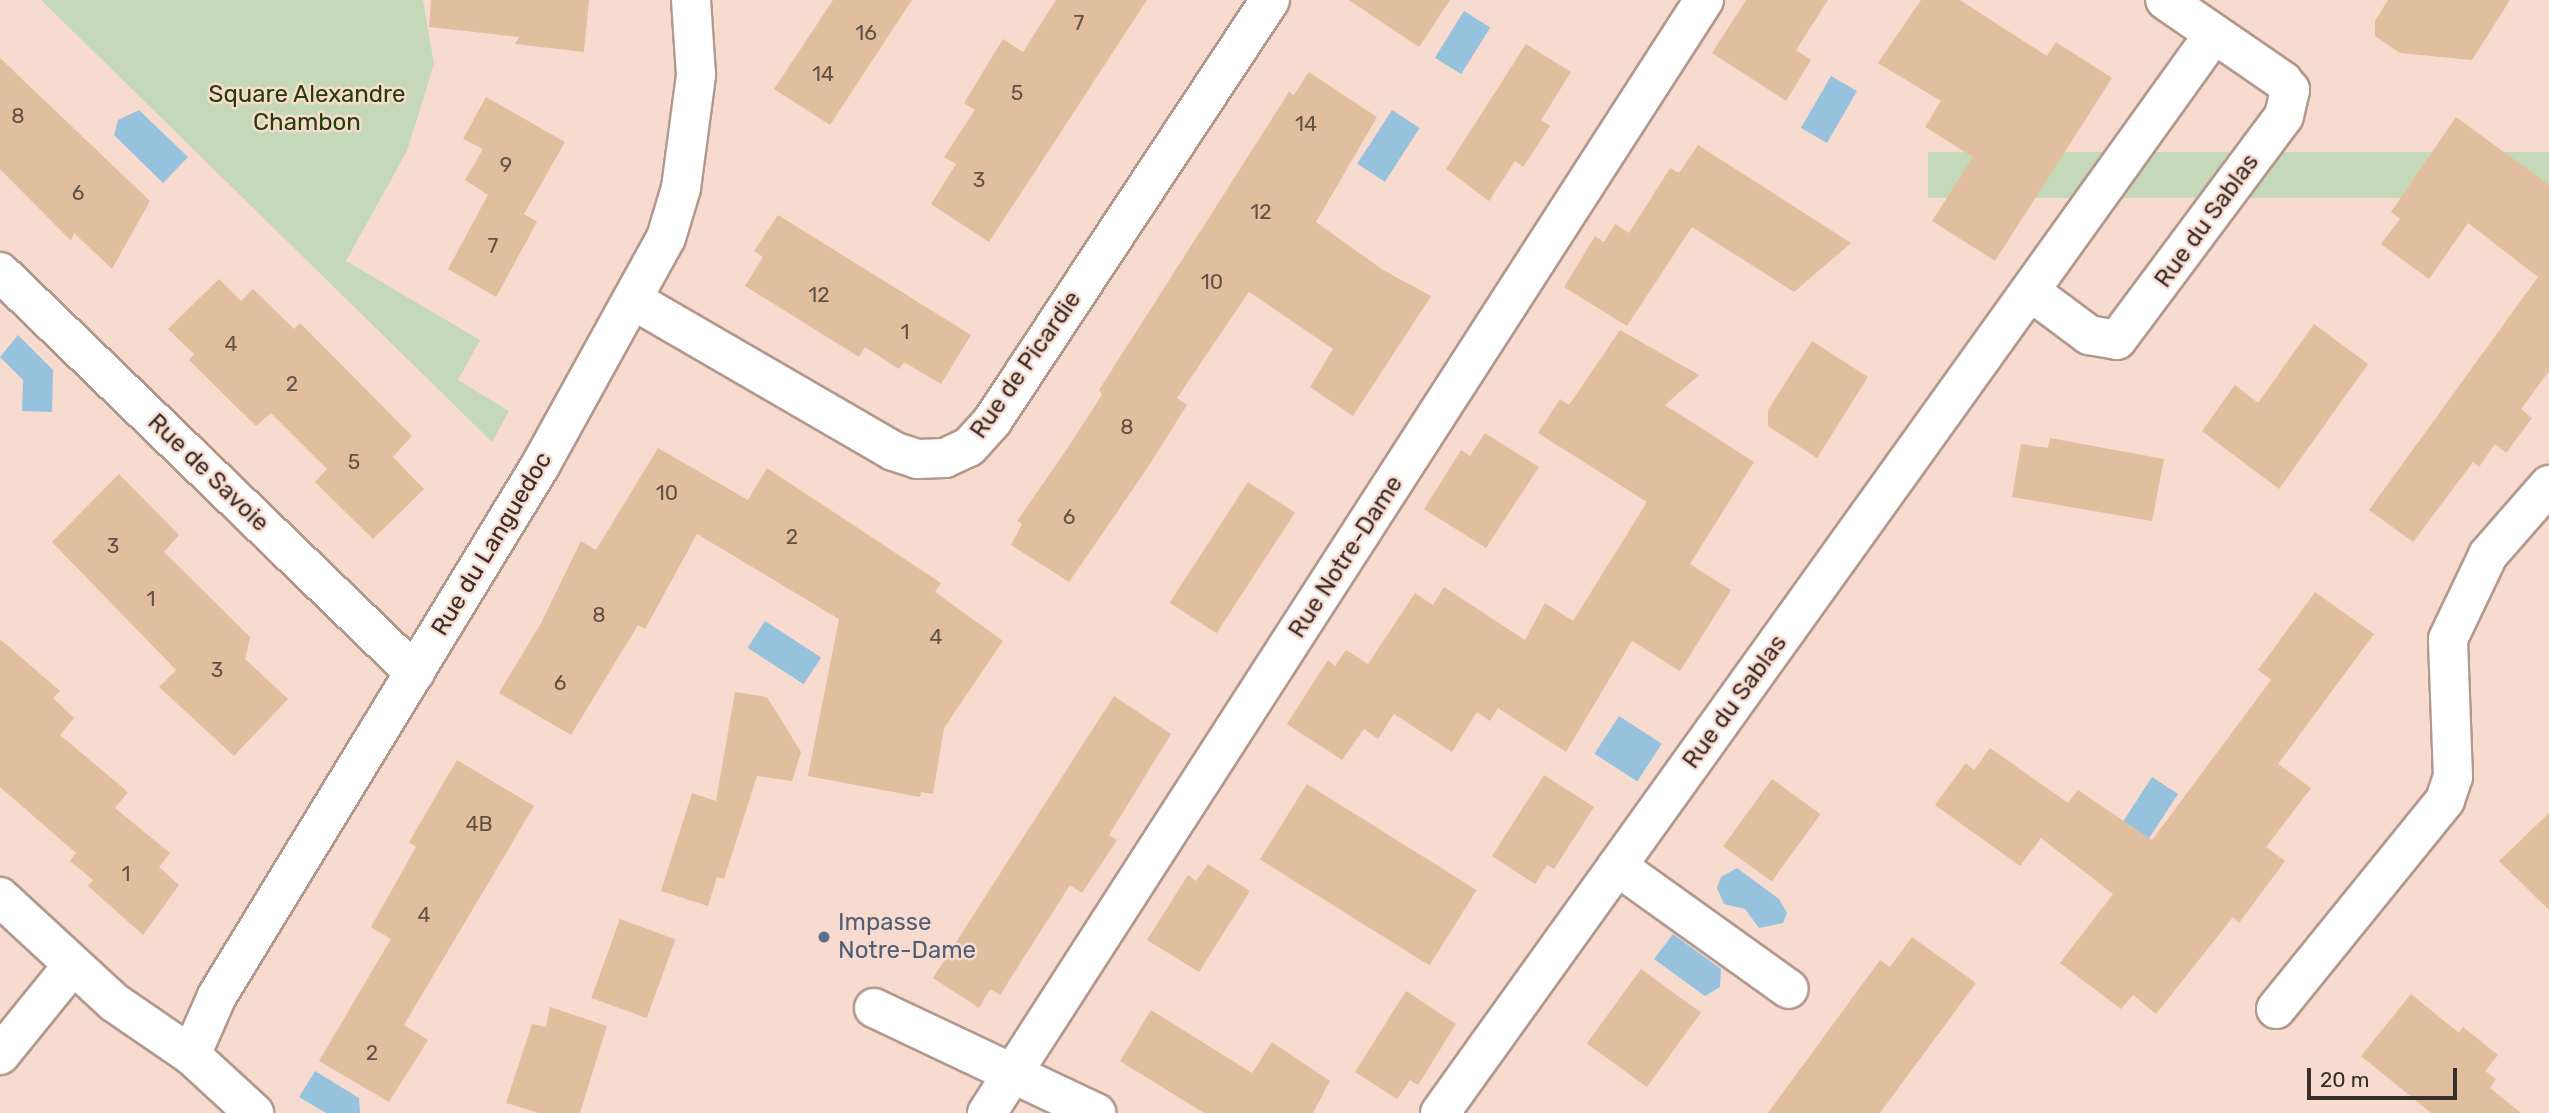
<!DOCTYPE html>
<style>
body{margin:0}
#map{position:relative;width:2549px;height:1113px;overflow:hidden;background:#f8dbcf;font-family:Rubik,sans-serif}
div>[style]{position:absolute}
[style*='--x']{left:calc(var(--x)*1px);top:calc(var(--y)*1px);width:calc(var(--w)*1px);rotate:calc(var(--a)*1deg)}
.green>*{inset:0;background:#c5d9b9;transform-origin:0 0}
.water>*{inset:0;background:#96c2dd;transform-origin:0 0}
.building>*{inset:0;background:#e1be9d;transform-origin:0 0}
.roads{filter:drop-shadow(2px 0 #b3988d) drop-shadow(-2px 0 #b3988d) drop-shadow(0 2px #b3988d) drop-shadow(0 -2px #b3988d)}
.minor>*{height:38px;margin:-19px;padding:0 19px;transform-origin:19px;border-radius:19px;background:#fff}
.dots>*{width:19px;height:19px;translate:-50% -50%;box-sizing:border-box;border:4px solid #f8dbcf;border-radius:50%}
span{translate:-50% -50%;white-space:nowrap;text-align:center;line-height:1.15;-webkit-text-stroke:5px #f8dbcf;paint-order:stroke}
.number-label{font-size:21px;color:#625146}
.number-label span{-webkit-text-stroke-width:0}
.park-label{font-size:24px;color:#223f04}
.street-label{font-size:24px;color:#382d29}
.service-label{font-size:24px;color:#4e5e75}
.left{translate:0 -50%;text-align:left}
.scale{position:absolute;left:2307px;top:1068px;width:150px;height:32px;box-sizing:border-box;border:4px solid #382d29;border-top:0;padding-left:9px;font-size:21px;line-height:24px;white-space:nowrap;color:#382d29;-webkit-text-stroke:5px #f8dbcf;paint-order:stroke}
</style>
<div id="map">
<div class="green">
<div style="clip-path:polygon(41px 0,423px 0,434px 64px,407px 151px,346px 261px,480px 340px,458px 380px,509px 411px,492px 442px)"></div>
<div style="left:2549px;top:152px;width:46px;height:621px;rotate:90deg"></div>
</div>
<div class="water">
<div style="left:1464px;top:11px;width:31px;height:55px;rotate:32deg"></div>
<div style="left:1831px;top:76px;width:30px;height:60px;rotate:30deg"></div>
<div style="clip-path:polygon(139px 110px,188px 157px,163px 183px,114px 135px,118px 120px)"></div>
<div style="left:1392px;top:110px;width:33px;height:64px;rotate:33deg"></div>
<div style="clip-path:polygon(18px 335px,53px 370px,52px 412px,22px 411px,23px 380px,0 357px)"></div>
<div style="left:765px;top:621px;width:67px;height:32px;rotate:33deg"></div>
<div style="left:1619px;top:716px;width:51px;height:45px;rotate:33deg"></div>
<div style="left:2152px;top:777px;width:31px;height:76px;rotate:33deg"></div>
<div style="clip-path:polygon(1737px 868px,1779px 899px,1787px 913px,1783px 923px,1759px 928px,1745px 909px,1724px 904px,1717px 888px,1721px 877px)"></div>
<div style="clip-path:polygon(1673px 934px,1721px 969px,1720px 987px,1705px 996px,1654px 959px)"></div>
<div style="clip-path:polygon(315px 1071px,359px 1098px,360px 1113px,326px 1113px,299px 1097px)"></div>
</div>
<div class="building">
<div style="clip-path:polygon(431px 0,589px 0,584px 52px,515px 44px,519px 37px,429px 27px)"></div>
<div style="clip-path:polygon(833px 0,912px 0,830px 125px,774px 89px)"></div>
<div style="clip-path:polygon(1056px 0,1147px 0,989px 242px,931px 204px,956px 164px,944px 157px,975px 110px,964px 103px,1003px 39px,1023px 52px)"></div>
<div style="clip-path:polygon(1349px 0,1450px 0,1419px 47px)"></div>
<div style="clip-path:polygon(1746px 0,1828px 0,1796px 50px,1811px 60px,1786px 101px,1712px 53px)"></div>
<div style="clip-path:polygon(1921px 0,1960px 0,2047px 56px,2056px 42px,2112px 78px,1995px 261px,1932px 221px,1973px 157px,1925px 127px,1941px 101px,1878px 63px)"></div>
<div style="clip-path:polygon(2388px 0,2510px 0,2472px 60px,2400px 53px,2375px 36px,2375px 21px)"></div>
<div style="clip-path:polygon(1526px 44px,1571px 72px,1541px 120px,1550px 126px,1523px 167px,1515px 161px,1489px 201px,1446px 169px)"></div>
<div style="clip-path:polygon(0 58px,150px 201px,112px 269px,74px 233px,71px 241px,0 169px)"></div>
<div style="clip-path:polygon(1309px 72px,1377px 117px,1316px 222px,1383px 270px,1431px 296px,1353px 416px,1310px 387px,1333px 349px,1249px 292px,1177px 398px,1187px 405px,1148px 467px,1069px 582px,1011px 545px,1022px 524px,1017px 521px,1067px 449px,1102px 395px,1099px 390px,1289px 92px,1294px 95px)"></div>
<div style="clip-path:polygon(486px 97px,565px 142px,524px 214px,537px 222px,496px 297px,448px 269px,488px 195px,465px 180px,483px 149px,463px 139px)"></div>
<div style="clip-path:polygon(2456px 117px,2549px 185px,2549px 371px,2521px 409px,2532px 418px,2506px 453px,2495px 444px,2479px 467px,2473px 462px,2413px 542px,2369px 510px,2538px 277px,2468px 223px,2429px 279px,2381px 244px,2400px 219px,2391px 212px)"></div>
<div style="clip-path:polygon(1698px 145px,1851px 243px,1794px 292px,1692px 227px,1627px 326px,1564px 287px,1595px 236px,1604px 242px,1615px 224px,1629px 233px,1670px 168px,1679px 173px)"></div>
<div style="clip-path:polygon(778px 215px,971px 335px,941px 384px,904px 362px,899px 369px,865px 347px,859px 357px,745px 286px,763px 257px,754px 251px)"></div>
<div style="clip-path:polygon(219px 279px,241px 301px,253px 289px,294px 329px,300px 323px,412px 436px,393px 457px,424px 489px,373px 539px,315px 482px,327px 469px,271px 413px,256px 426px,189px 360px,194px 354px,168px 329px)"></div>
<div style="clip-path:polygon(2314px 324px,2368px 364px,2279px 489px,2202px 431px,2235px 385px,2258px 403px)"></div>
<div style="clip-path:polygon(1620px 330px,1699px 375px,1665px 405px,1754px 462px,1690px 564px,1731px 590px,1680px 671px,1632px 641px,1566px 752px,1498px 708px,1490px 721px,1477px 712px,1452px 752px,1394px 714px,1378px 739px,1364px 729px,1342px 760px,1287px 724px,1328px 660px,1335px 666px,1346px 650px,1368px 664px,1415px 593px,1433px 605px,1444px 587px,1525px 640px,1545px 603px,1573px 621px,1647px 502px,1538px 433px,1560px 399px,1569px 405px)"></div>
<div style="clip-path:polygon(1812px 341px,1868px 377px,1817px 458px,1768px 426px,1768px 410px)"></div>
<div style="clip-path:polygon(1485px 433px,1539px 467px,1486px 548px,1424px 509px,1461px 450px,1470px 456px)"></div>
<div style="clip-path:polygon(2050px 438px,2164px 459px,2152px 521px,2012px 497px,2021px 444px,2048px 448px)"></div>
<div style="clip-path:polygon(658px 448px,748px 500px,767px 468px,941px 583px,935px 592px,1003px 641px,944px 728px,933px 794px,921px 792px,920px 797px,808px 776px,839px 619px,697px 534px,645px 629px,638px 625px,571px 735px,499px 693px,540px 625px,581px 541px,596px 550px)"></div>
<div style="clip-path:polygon(119px 474px,179px 535px,164px 552px,250px 637px,245px 659px,288px 699px,234px 756px,159px 687px,176px 670px,52px 542px)"></div>
<div style="left:1248px;top:482px;width:56px;height:144px;rotate:33deg"></div>
<div style="clip-path:polygon(2315px 592px,2374px 634px,2278px 764px,2311px 788px,2266px 847px,2285px 861px,2239px 923px,2233px 917px,2156px 1014px,2133px 995px,2121px 1009px,2060px 963px,2113px 894px,2041px 838px,2020px 866px,1935px 805px,1966px 763px,1974px 770px,1990px 748px,2068px 803px,2078px 790px,2152px 840px,2271px 680px,2258px 670px)"></div>
<div style="clip-path:polygon(0 639px,60px 691px,53px 698px,74px 718px,60px 735px,128px 792px,115px 808px,170px 853px,159px 867px,179px 885px,143px 935px,88px 886px,93px 880px,70px 861px,76px 853px,0 787px)"></div>
<div style="clip-path:polygon(735px 692px,767px 697px,801px 752px,792px 781px,757px 776px,724px 879px,717px 877px,708px 906px,661px 891px,692px 793px,716px 801px)"></div>
<div style="clip-path:polygon(1114px 696px,1171px 734px,1109px 835px,1117px 840px,1082px 893px,1070px 885px,1000px 995px,990px 989px,979px 1008px,933px 978px)"></div>
<div style="clip-path:polygon(457px 760px,534px 806px,404px 1025px,428px 1040px,389px 1102px,319px 1061px,391px 939px,371px 927px,416px 847px,409px 842px)"></div>
<div style="clip-path:polygon(1544px 775px,1594px 807px,1554px 869px,1547px 865px,1535px 884px,1492px 856px)"></div>
<div style="left:1772px;top:779px;width:60px;height:83px;rotate:36deg"></div>
<div style="left:1307px;top:784px;width:200px;height:89px;rotate:32deg"></div>
<div style="clip-path:polygon(2549px 813px,2549px 910px,2499px 861px)"></div>
<div style="clip-path:polygon(1208px 864px,1250px 891px,1199px 972px,1147px 940px,1188px 875px,1196px 881px)"></div>
<div style="left:620px;top:919px;width:59px;height:84px;rotate:20deg"></div>
<div style="clip-path:polygon(1912px 937px,1976px 983px,1880px 1113px,1768px 1113px,1880px 960px,1890px 967px)"></div>
<div style="left:1641px;top:969px;width:74px;height:92px;rotate:36deg"></div>
<div style="clip-path:polygon(1406px 991px,1456px 1024px,1418px 1085px,1410px 1080px,1397px 1099px,1355px 1072px)"></div>
<div style="clip-path:polygon(2411px 994px,2459px 1033px,2463px 1027px,2498px 1055px,2485px 1071px,2496px 1079px,2490px 1088px,2521px 1113px,2431px 1113px,2361px 1056px)"></div>
<div style="clip-path:polygon(550px 1007px,607px 1026px,580px 1113px,539px 1113px,506px 1103px,532px 1024px,546px 1027px)"></div>
<div style="clip-path:polygon(1151px 1010px,1252px 1073px,1272px 1042px,1330px 1081px,1313px 1113px,1204px 1113px,1120px 1061px)"></div>
</div>
<div class="roads">
<div class="minor">
<div style="--x:0;--y:272;--w:577;--a:44.02"></div>
<div style="--x:2030;--y:291;--w:74;--a:36.7"></div>
<div style="--x:2089;--y:335;--w:28;--a:10"></div>
<div style="--x:2117;--y:340;--w:279;--a:-53.3"></div>
<div style="--x:2284;--y:116;--w:27;--a:-77"></div>
<div style="--x:2290;--y:90;--w:11;--a:-128"></div>
<div style="--x:2283;--y:81;--w:143;--a:-145.5"></div>
<div style="--x:633;--y:300;--w:301;--a:30.1"></div>
<div style="--x:893;--y:451;--w:25;--a:18"></div>
<div style="--x:917;--y:459;--w:28;--a:-2"></div>
<div style="--x:945;--y:458;--w:26;--a:-25"></div>
<div style="--x:969;--y:447;--w:36;--a:-48"></div>
<div style="--x:993;--y:420;--w:503;--a:-56.59"></div>
<div style="--x:1617;--y:866;--w:211;--a:35.6"></div>
<div style="--x:0;--y:897;--w:156;--a:42.7"></div>
<div style="--x:115;--y:1003;--w:92;--a:34.4"></div>
<div style="--x:191;--y:1055;--w:86;--a:42.6"></div>
<div style="--x:874;--y:1008;--w:246;--a:25.3"></div>
<div style="--x:2276;--y:1009;--w:269;--a:-51"></div>
<div style="--x:2445;--y:800;--w:24;--a:-71"></div>
<div style="--x:2453;--y:777;--w:138;--a:-92.1"></div>
<div style="--x:2448;--y:639;--w:93;--a:-64.5"></div>
<div style="--x:2488;--y:555;--w:93;--a:-48.9"></div>
<div style="--x:0;--y:1055;--w:114;--a:-51"></div>
<div style="--x:191;--y:1055;--w:64;--a:-66.2"></div>
<div style="--x:217;--y:996;--w:621;--a:-58.64"></div>
<div style="--x:540;--y:466;--w:260;--a:-61.1"></div>
<div style="--x:666;--y:238;--w:52;--a:-73.3"></div>
<div style="--x:681;--y:188;--w:114;--a:-82.4"></div>
<div style="--x:696;--y:75;--w:75;--a:-93.8"></div>
<div style="--x:987;--y:1113;--w:1324;--a:-57.21"></div>
<div style="--x:1440;--y:1113;--w:1328;--a:-54.35"></div>
</div>
</div>
<div class="dots">
<div style="left:824px;top:937px;background:#5c6f8a"></div>
</div>
<div class="number-label">
<span style="left:1079px;top:23px">7</span>
<span style="left:866px;top:33px">16</span>
<span style="left:823px;top:74px">14</span>
<span style="left:1017px;top:93px">5</span>
<span style="left:18px;top:116px">8</span>
<span style="left:1306px;top:124px">14</span>
<span style="left:506px;top:165px">9</span>
<span style="left:979px;top:180px">3</span>
<span style="left:78px;top:193px">6</span>
<span style="left:1261px;top:212px">12</span>
<span style="left:493px;top:246px">7</span>
<span style="left:1212px;top:282px">10</span>
<span style="left:819px;top:295px">12</span>
<span style="left:905px;top:332px">1</span>
<span style="left:231px;top:344px">4</span>
<span style="left:292px;top:384px">2</span>
<span style="left:1127px;top:427px">8</span>
<span style="left:354px;top:462px">5</span>
<span style="left:667px;top:493px">10</span>
<span style="left:1069px;top:517px">6</span>
<span style="left:792px;top:537px">2</span>
<span style="left:113px;top:546px">3</span>
<span style="left:151px;top:599px">1</span>
<span style="left:599px;top:615px">8</span>
<span style="left:936px;top:637px">4</span>
<span style="left:217px;top:670px">3</span>
<span style="left:560px;top:683px">6</span>
<span style="left:479px;top:824px">4B</span>
<span style="left:126px;top:874px">1</span>
<span style="left:424px;top:915px">4</span>
<span style="left:372px;top:1053px">2</span>
</div>
<div class="park-label">
<span style="left:307px;top:109px">Square Alexandre<br>Chambon</span>
</div>
<div class="street-label">
<span style="left:2207px;top:221px;rotate:-54deg">Rue du Sablas</span>
<span style="left:1026px;top:365px;rotate:-55deg">Rue de Picardie</span>
<span style="left:208px;top:473px;rotate:44deg">Rue de Savoie</span>
<span style="left:492px;top:544px;rotate:-59deg">Rue du Languedoc</span>
<span style="left:1346px;top:557px;rotate:-57deg">Rue Notre-Dame</span>
<span style="left:1735px;top:702px;rotate:-54deg">Rue du Sablas</span>
</div>
<div class="service-label">
<span class="left" style="left:838px;top:937px">Impasse<br>Notre-Dame</span>
</div>
<div class="scale">20 m</div>
</div>
